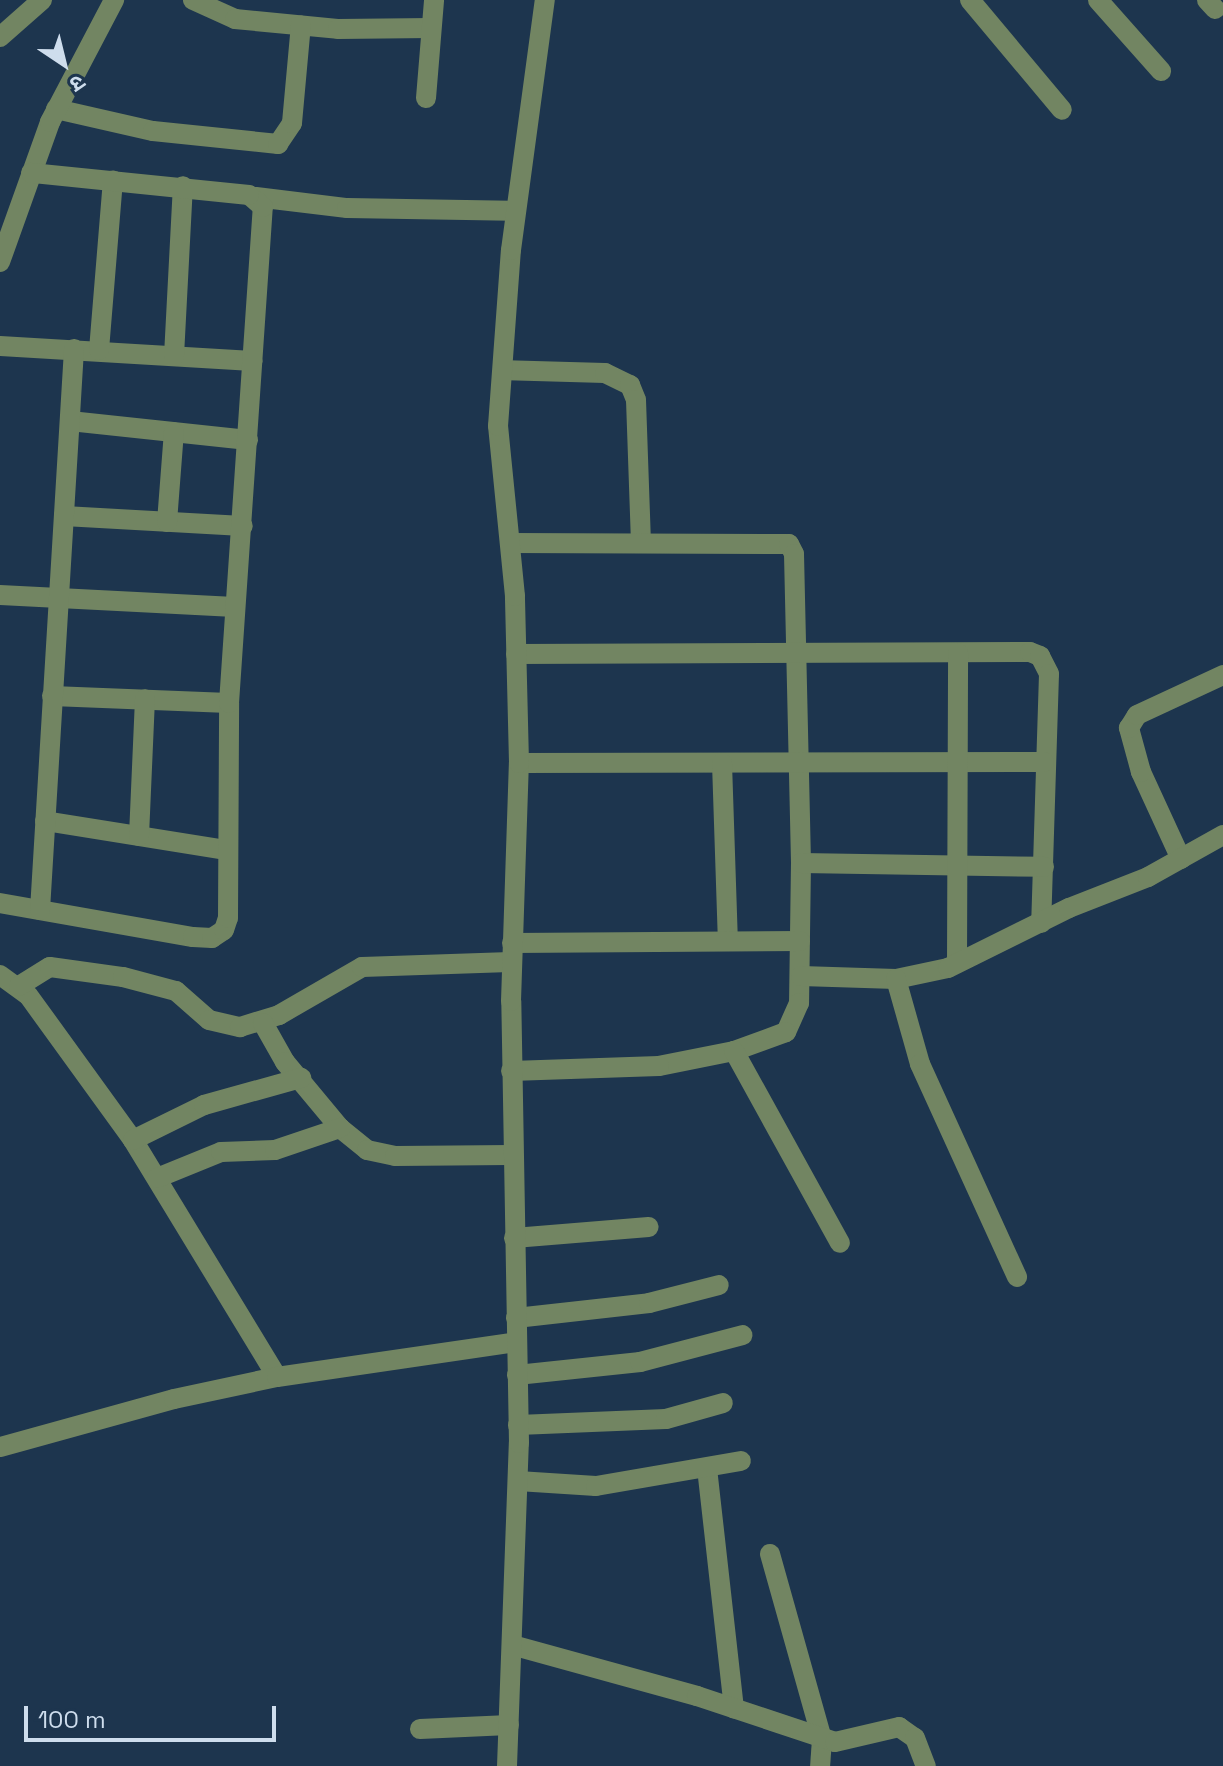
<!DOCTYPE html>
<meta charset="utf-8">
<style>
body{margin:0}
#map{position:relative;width:1223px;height:1766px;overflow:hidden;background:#1d354e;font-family:"Space Grotesk","Noto Sans Devanagari",sans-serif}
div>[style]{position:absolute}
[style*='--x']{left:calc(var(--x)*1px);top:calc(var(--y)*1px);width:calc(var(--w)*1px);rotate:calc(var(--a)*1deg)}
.minor>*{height:20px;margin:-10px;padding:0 10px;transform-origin:10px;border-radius:10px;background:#728562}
span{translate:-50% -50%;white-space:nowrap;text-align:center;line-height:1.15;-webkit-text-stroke:8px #1d354e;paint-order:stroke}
.north{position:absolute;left:24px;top:24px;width:80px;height:80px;-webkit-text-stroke:6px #1d354e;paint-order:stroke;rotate:145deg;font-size:22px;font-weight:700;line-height:32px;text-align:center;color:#cedded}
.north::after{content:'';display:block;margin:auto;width:28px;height:36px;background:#cedded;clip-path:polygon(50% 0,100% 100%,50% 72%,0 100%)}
.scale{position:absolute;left:24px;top:1706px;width:252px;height:36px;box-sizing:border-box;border:4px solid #cedded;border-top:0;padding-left:10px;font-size:24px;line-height:28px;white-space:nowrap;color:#cedded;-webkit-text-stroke:6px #1d354e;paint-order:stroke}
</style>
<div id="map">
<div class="minor">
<div style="--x:193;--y:0;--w:46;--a:24.3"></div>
<div style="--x:235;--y:19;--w:103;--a:5.5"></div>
<div style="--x:338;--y:29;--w:93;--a:-0.6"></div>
<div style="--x:970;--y:0;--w:143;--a:50.1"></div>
<div style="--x:1098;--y:0;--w:95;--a:48.4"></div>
<div style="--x:1207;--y:0;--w:12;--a:48"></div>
<div style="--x:0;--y:37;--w:56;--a:-41.4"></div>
<div style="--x:426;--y:98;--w:98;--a:-85.3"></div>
<div style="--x:56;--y:109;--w:99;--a:12.8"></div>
<div style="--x:153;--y:131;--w:126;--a:5.9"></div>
<div style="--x:278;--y:144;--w:25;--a:-56"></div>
<div style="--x:292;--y:123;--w:98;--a:-84.8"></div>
<div style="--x:256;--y:197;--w:92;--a:6.9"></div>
<div style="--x:347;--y:208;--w:168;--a:1"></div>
<div style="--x:0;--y:262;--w:149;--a:-70.3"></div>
<div style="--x:50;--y:122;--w:138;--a:-62.3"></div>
<div style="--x:0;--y:346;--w:253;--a:3.4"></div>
<div style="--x:99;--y:350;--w:170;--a:-85.3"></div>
<div style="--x:174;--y:356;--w:170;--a:-87"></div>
<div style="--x:503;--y:370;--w:102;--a:1.7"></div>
<div style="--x:605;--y:373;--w:28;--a:26"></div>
<div style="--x:630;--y:385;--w:16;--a:68"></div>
<div style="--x:636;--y:400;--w:141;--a:88"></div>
<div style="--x:70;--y:421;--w:179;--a:6.1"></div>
<div style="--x:64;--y:516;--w:179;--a:3.2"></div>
<div style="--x:167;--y:522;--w:90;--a:-85.6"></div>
<div style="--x:510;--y:543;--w:279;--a:0.2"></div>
<div style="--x:789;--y:544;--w:11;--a:63"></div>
<div style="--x:794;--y:554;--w:309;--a:88.7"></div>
<div style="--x:801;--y:863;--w:140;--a:90.8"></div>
<div style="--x:799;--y:1003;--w:32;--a:114"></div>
<div style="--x:786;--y:1032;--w:55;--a:159.9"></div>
<div style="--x:734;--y:1051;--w:76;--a:168.7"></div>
<div style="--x:659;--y:1066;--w:148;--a:178.1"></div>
<div style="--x:0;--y:595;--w:235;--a:2.9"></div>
<div style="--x:516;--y:654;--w:514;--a:-0.22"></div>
<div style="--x:1030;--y:652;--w:11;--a:22"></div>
<div style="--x:1040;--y:656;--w:20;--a:63"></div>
<div style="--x:1049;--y:674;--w:249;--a:91.8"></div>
<div style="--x:52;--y:696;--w:177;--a:2.3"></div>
<div style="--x:519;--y:763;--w:525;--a:-0.11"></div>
<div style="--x:722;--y:763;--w:178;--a:88.1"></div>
<div style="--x:45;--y:821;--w:184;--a:9.1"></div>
<div style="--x:139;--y:836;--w:137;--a:-87.5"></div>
<div style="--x:1181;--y:859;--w:96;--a:-114.7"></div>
<div style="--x:1141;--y:772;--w:46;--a:-105.3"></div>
<div style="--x:1129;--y:728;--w:15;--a:-58"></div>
<div style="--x:1137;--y:715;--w:95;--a:-24.9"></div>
<div style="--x:801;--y:863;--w:243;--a:0.9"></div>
<div style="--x:0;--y:903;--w:196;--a:10"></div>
<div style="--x:193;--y:937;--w:19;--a:3"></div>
<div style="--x:212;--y:938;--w:14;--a:-34"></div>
<div style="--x:224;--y:930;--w:13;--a:-72"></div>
<div style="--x:228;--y:918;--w:215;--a:-89.7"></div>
<div style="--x:229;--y:703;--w:497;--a:-86.1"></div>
<div style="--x:263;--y:207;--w:18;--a:-139"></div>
<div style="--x:249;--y:195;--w:219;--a:-174.2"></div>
<div style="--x:40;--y:910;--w:562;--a:-86.53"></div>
<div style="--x:512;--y:943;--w:288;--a:-0.4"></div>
<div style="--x:957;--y:963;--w:310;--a:-89.8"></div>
<div style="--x:0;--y:975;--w:34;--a:36"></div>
<div style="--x:28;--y:995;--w:179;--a:54.1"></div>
<div style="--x:133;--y:1140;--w:277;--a:58.7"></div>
<div style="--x:801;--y:976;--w:95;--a:1.8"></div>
<div style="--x:896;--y:979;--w:53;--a:-11.9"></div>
<div style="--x:948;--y:968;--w:135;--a:-26.4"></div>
<div style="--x:1069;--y:908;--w:85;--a:-21.4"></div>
<div style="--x:1148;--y:877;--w:86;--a:-29.2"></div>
<div style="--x:896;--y:979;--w:88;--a:74.2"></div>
<div style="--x:920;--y:1064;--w:234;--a:65.5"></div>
<div style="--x:19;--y:986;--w:36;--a:-32"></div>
<div style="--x:50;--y:967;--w:74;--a:7.8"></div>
<div style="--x:123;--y:977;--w:55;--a:14.8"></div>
<div style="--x:176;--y:991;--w:44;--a:41.3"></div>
<div style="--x:209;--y:1020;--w:32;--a:13"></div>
<div style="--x:240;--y:1027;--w:41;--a:-17.1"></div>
<div style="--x:279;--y:1015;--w:96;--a:-30"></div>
<div style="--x:362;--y:967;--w:149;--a:-1.9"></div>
<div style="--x:263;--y:1023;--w:45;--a:60.6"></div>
<div style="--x:285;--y:1062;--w:86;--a:50.2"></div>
<div style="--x:340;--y:1128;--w:35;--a:39"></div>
<div style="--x:367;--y:1150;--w:29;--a:12"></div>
<div style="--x:395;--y:1156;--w:117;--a:-0.5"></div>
<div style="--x:734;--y:1051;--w:219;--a:61.1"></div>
<div style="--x:133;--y:1140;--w:79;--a:-26.2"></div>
<div style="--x:204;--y:1105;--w:101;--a:-15.6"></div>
<div style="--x:157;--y:1178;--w:69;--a:-22.1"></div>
<div style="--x:221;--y:1152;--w:54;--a:-2.1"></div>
<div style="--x:275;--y:1150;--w:69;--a:-18.7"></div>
<div style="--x:514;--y:1238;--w:135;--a:-4.7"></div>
<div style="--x:516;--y:1318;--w:134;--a:-6.4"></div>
<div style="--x:649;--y:1303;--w:72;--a:-14.4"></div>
<div style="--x:517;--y:1375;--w:124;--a:-6"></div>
<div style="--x:640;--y:1362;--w:106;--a:-14.7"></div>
<div style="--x:518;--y:1425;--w:148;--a:-2.3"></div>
<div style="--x:666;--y:1419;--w:59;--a:-15.7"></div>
<div style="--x:0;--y:1447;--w:180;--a:-15.4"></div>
<div style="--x:174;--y:1399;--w:105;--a:-12.1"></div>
<div style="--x:277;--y:1377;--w:242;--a:-8.3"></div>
<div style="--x:707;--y:1468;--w:242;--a:83.6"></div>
<div style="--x:518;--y:1481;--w:78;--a:3.7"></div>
<div style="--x:596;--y:1486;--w:147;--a:-9.8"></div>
<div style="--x:770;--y:1554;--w:192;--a:74.3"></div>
<div style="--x:822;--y:1739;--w:27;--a:94"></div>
<div style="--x:512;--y:1645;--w:192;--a:15.4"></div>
<div style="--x:697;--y:1696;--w:145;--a:18.4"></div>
<div style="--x:835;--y:1742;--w:66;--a:-13.2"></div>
<div style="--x:899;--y:1727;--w:19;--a:35"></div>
<div style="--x:915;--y:1738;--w:30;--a:69"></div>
<div style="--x:420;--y:1729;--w:89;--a:-2.6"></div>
<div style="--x:507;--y:1766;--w:323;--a:-87.9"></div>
<div style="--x:519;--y:1443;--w:442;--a:-91"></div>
<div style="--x:511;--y:1001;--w:238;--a:-88.1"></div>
<div style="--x:519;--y:763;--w:167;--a:-91.4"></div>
<div style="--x:515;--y:596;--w:171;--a:-95.7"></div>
<div style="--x:498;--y:426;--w:176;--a:-85.8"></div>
<div style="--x:511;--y:250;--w:252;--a:-82.3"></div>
</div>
<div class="north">उ</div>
<div class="scale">100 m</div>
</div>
